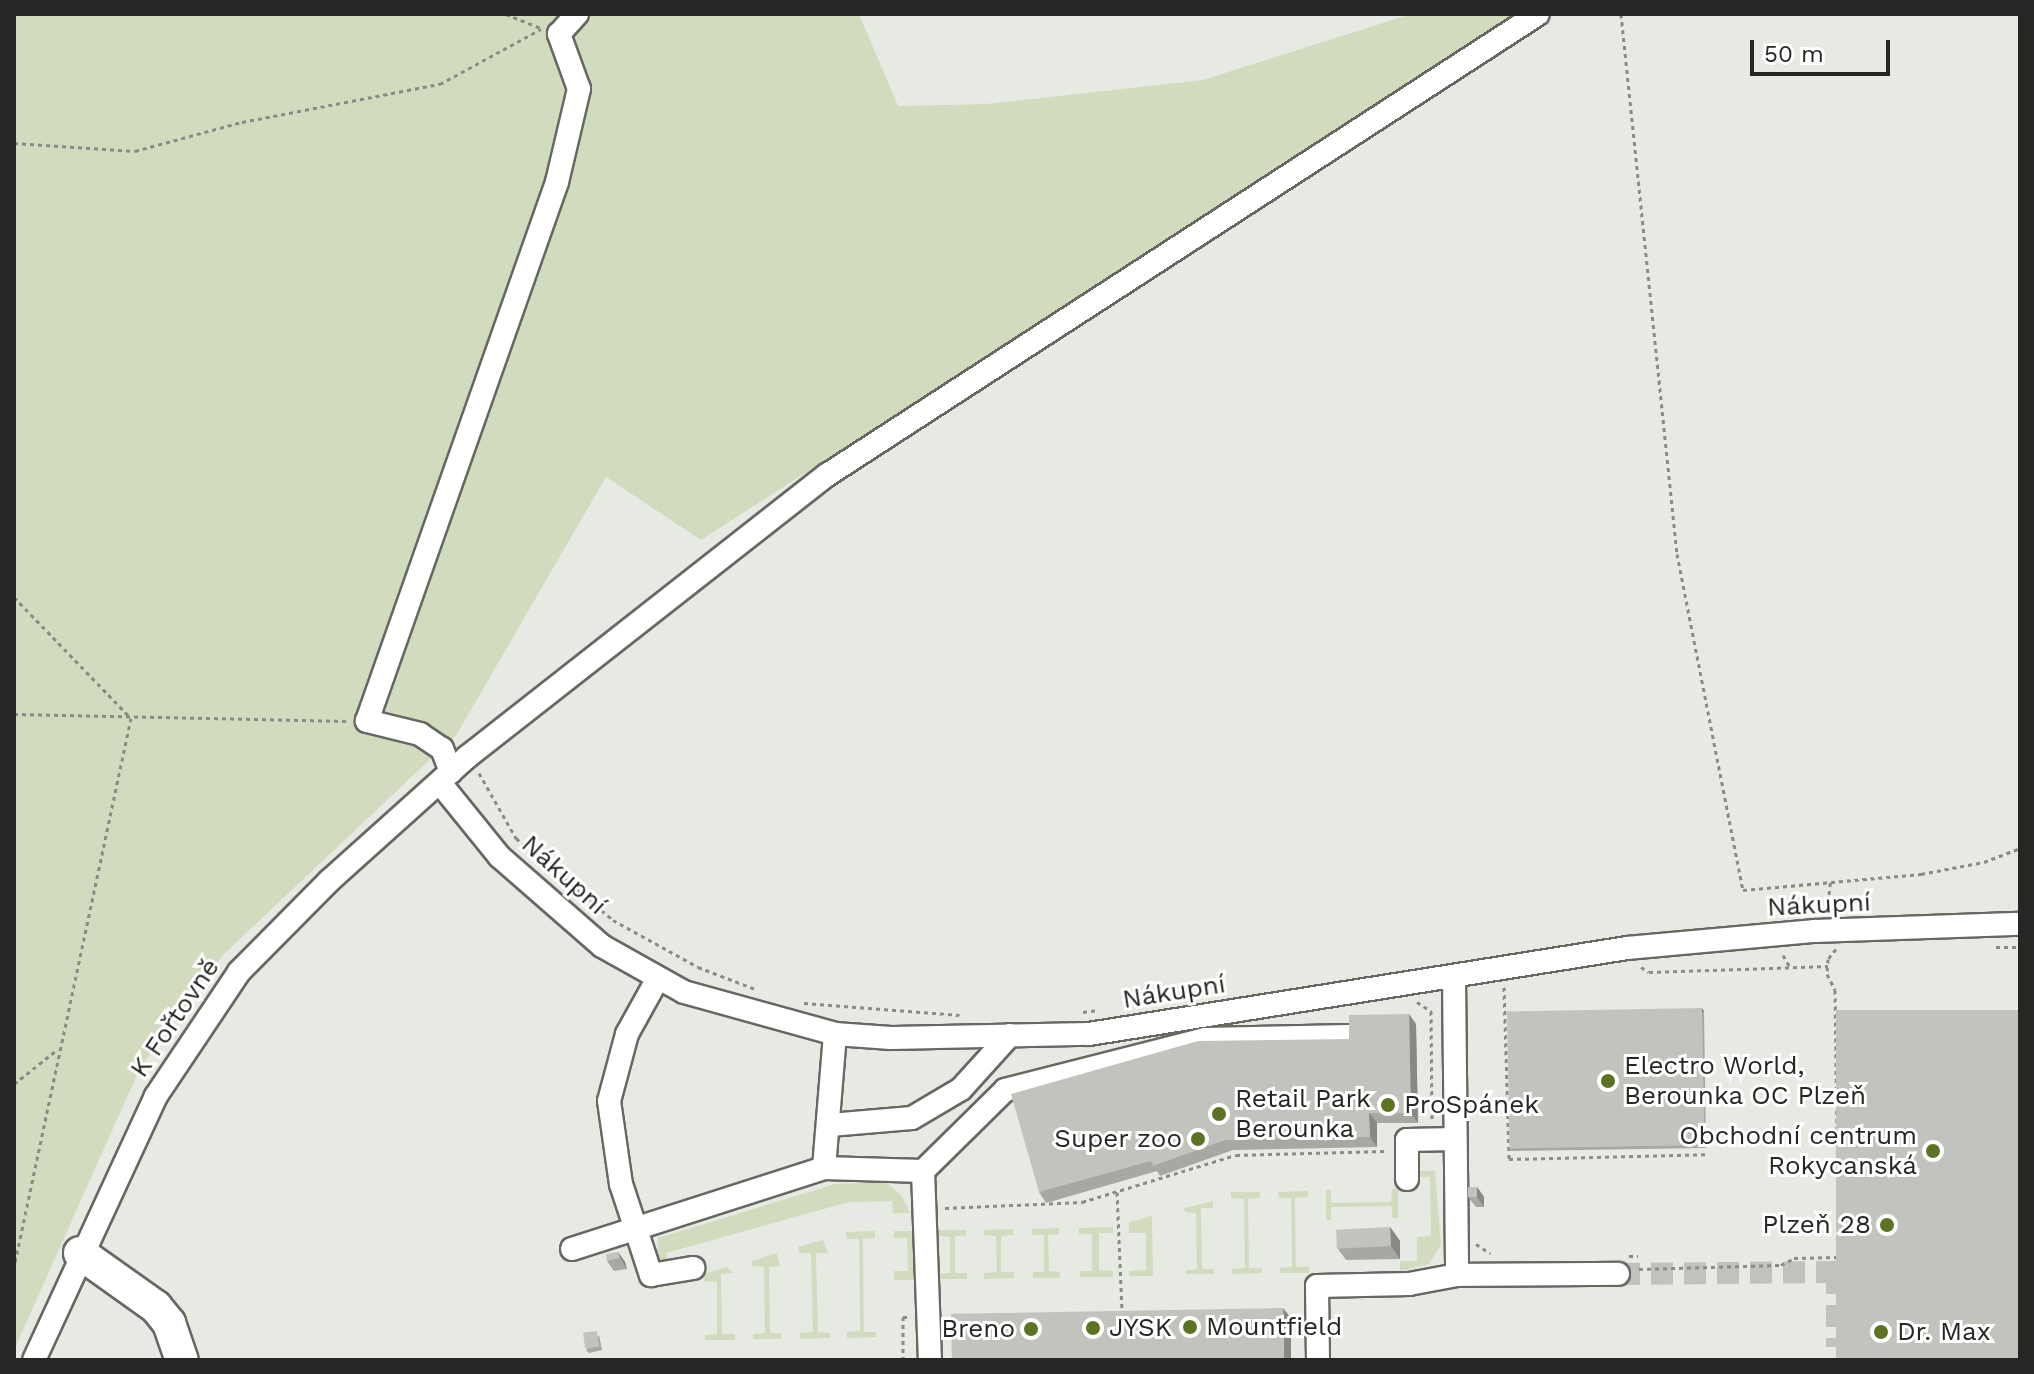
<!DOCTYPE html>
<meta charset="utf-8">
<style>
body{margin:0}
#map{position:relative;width:2034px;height:1374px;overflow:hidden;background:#e7eae2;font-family:"Work Sans",sans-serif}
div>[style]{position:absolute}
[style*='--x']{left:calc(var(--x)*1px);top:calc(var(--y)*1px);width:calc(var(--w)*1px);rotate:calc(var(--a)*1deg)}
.green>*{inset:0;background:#d1dcbf}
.minor-tunnel>*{height:22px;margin-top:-11px;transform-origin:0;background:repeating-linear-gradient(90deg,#c0c3bc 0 22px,transparent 0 33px)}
.path>*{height:3px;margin-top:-1.5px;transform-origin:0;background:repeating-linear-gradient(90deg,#898b85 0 4px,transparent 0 8px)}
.roads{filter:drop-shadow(2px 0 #666962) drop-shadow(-2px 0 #666962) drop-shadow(0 2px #666962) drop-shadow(0 -2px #666962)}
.minor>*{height:22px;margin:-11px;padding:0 11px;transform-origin:11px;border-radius:11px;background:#fff}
.highway>*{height:32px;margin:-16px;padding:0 16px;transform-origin:16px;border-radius:16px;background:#fff}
.wall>*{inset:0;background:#a6a9a2}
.shaded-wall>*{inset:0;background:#878984;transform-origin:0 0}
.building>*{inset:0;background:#c1c4bc;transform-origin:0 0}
.dots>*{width:22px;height:22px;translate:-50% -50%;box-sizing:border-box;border:4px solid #fff;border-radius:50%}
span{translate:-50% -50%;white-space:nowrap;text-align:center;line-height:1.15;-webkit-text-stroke:6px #fff;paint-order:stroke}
.street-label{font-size:26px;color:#262724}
.poi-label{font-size:26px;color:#262724}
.left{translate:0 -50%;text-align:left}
.right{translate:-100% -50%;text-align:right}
.frame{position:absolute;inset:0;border:16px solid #262724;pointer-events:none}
.scale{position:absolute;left:1750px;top:40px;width:140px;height:36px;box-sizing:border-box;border:4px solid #262724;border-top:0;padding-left:10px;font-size:24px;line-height:28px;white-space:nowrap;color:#262724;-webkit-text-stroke:6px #fff;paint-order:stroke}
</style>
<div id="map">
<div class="green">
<div style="clip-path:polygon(14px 14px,859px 14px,898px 106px,986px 104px,1203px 80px,1411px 14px,1509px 14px,1509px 20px,701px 540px,606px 477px,457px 734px,223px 955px,141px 1066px,14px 1350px)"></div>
<div style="clip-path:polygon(1416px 1171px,1435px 1171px,1441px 1245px,1429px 1264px,1400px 1271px,1400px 1261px,1417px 1261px,1417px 1237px,1431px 1236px,1430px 1177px,1415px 1177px)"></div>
<div style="clip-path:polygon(886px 1182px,902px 1196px,910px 1213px,893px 1213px,892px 1201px,849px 1202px,666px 1253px,669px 1266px,660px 1267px,652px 1251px,658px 1249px,658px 1238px,835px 1184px)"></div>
<div style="clip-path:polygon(1392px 1189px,1398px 1189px,1398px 1218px,1392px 1218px,1392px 1206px,1331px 1207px,1331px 1220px,1326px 1220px,1326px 1190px,1331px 1190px,1331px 1203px,1391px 1202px)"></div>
<div style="clip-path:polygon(1308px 1191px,1308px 1197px,1295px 1198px,1296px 1267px,1309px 1267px,1309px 1273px,1280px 1273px,1280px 1268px,1292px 1267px,1291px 1198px,1279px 1198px,1278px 1192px)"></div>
<div style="clip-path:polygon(1231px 1192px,1260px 1192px,1260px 1198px,1248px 1199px,1249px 1268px,1262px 1268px,1262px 1273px,1232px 1274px,1232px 1269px,1245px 1268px,1244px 1199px,1231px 1198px)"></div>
<div style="clip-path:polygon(1213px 1201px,1213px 1208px,1201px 1208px,1202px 1269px,1214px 1269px,1214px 1274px,1186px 1274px,1186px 1270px,1197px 1269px,1196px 1213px,1185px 1212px,1184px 1208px)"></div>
<div style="clip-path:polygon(1152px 1216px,1153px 1276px,1130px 1276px,1129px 1271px,1146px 1270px,1146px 1233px,1129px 1233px,1129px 1222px)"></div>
<div style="clip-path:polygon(1113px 1227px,1113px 1233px,1099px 1233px,1099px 1270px,1113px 1271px,1113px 1277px,1080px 1277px,1080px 1271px,1092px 1271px,1092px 1234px,1079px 1234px,1079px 1228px)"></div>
<div style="clip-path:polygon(1059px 1228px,1059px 1234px,1048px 1235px,1049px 1271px,1060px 1272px,1060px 1278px,1033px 1278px,1033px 1272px,1044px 1272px,1044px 1235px,1032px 1235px,1032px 1229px)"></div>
<div style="clip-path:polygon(1013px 1229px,1013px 1235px,1001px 1236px,1001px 1272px,1014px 1272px,1014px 1278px,984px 1279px,984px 1273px,997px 1272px,996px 1236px,984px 1235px,984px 1230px)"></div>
<div style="clip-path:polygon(937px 1230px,966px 1230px,966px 1236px,955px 1236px,955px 1273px,967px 1273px,967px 1279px,938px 1279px,937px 1274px,950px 1273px,950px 1237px,937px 1236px)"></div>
<div style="clip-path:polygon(875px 1231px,875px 1238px,863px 1239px,864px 1332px,876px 1332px,877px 1337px,847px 1338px,847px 1332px,860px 1331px,859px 1239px,847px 1239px,846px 1232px)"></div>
<div style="clip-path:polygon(894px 1231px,919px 1231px,919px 1280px,894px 1280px,894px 1271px,908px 1271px,907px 1238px,894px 1238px)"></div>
<div style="clip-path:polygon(823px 1240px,828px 1253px,816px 1253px,818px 1332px,830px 1333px,830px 1338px,800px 1339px,800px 1333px,813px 1332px,811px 1253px,799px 1253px,798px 1247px)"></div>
<div style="clip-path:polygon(777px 1253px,780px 1266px,769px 1267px,770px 1333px,781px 1333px,781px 1339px,753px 1339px,753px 1334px,765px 1333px,764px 1267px,752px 1266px,752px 1261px)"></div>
<div style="clip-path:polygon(727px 1267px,734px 1273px,721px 1274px,722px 1334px,735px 1334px,735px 1340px,705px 1340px,705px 1335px,717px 1334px,717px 1282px,704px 1281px,704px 1274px)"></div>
</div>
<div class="minor-tunnel">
<div style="--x:1618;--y:1274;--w:219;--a:-0.5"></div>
<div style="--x:1837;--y:1272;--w:75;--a:90"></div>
<div style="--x:1837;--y:1347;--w:33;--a:-2"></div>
</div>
<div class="path">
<div style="--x:506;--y:14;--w:37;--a:22"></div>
<div style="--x:1621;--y:14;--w:543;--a:84.08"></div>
<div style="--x:1677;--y:554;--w:342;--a:78.9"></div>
<div style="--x:1743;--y:890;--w:179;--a:-5.1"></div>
<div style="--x:1921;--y:874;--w:64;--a:-10.8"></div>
<div style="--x:1984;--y:862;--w:39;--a:-21"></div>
<div style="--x:14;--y:143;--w:121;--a:3.8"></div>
<div style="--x:135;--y:151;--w:111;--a:-15.2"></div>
<div style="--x:242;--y:122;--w:202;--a:-10.9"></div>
<div style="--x:440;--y:84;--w:115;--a:-28.6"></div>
<div style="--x:14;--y:597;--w:168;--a:46"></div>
<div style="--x:131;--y:718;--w:561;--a:102.03"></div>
<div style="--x:14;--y:714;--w:333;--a:1.2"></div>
<div style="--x:479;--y:773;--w:75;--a:60.4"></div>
<div style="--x:516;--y:838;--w:127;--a:40.2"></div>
<div style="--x:613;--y:920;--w:97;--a:28.9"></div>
<div style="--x:698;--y:967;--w:61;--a:21.1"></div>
<div style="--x:1827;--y:910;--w:31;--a:-83"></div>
<div style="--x:1996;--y:947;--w:24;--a:0"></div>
<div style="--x:1836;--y:949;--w:13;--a:129"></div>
<div style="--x:1828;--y:959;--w:15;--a:94"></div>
<div style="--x:1827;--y:974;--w:18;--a:63"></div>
<div style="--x:1835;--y:990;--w:290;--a:89.2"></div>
<div style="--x:1839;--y:1280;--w:5;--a:0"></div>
<div style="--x:1783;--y:955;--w:16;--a:60"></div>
<div style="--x:1641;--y:967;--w:9;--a:32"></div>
<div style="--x:1649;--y:972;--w:179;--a:-1.9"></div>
<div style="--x:1504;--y:987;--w:172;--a:88.3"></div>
<div style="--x:1509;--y:1159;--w:198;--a:-1.4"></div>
<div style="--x:1417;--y:1002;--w:17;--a:33"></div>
<div style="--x:1431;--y:1011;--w:108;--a:89.5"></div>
<div style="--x:804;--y:1003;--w:156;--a:4.4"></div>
<div style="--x:1083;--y:1012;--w:16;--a:-7"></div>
<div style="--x:14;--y:1084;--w:56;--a:-38.5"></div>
<div style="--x:1117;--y:1192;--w:118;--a:87.6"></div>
<div style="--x:945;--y:1208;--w:137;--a:-2.5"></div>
<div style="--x:1082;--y:1202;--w:161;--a:-17"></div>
<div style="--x:1236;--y:1155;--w:150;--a:-1.5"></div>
<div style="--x:1476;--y:1244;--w:17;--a:33"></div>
<div style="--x:1629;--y:1256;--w:9;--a:0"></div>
<div style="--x:1639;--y:1269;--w:142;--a:-1.6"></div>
<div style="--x:1781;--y:1265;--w:15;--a:-28"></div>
<div style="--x:1794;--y:1258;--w:45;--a:-1.3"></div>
<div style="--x:903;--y:1360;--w:43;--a:-90"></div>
<div style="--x:903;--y:1317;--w:5;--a:0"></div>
</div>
<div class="roads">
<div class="minor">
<div style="--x:451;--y:772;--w:25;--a:-111"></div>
<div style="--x:442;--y:749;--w:27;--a:-146"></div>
<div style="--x:420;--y:734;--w:55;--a:-166.2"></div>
<div style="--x:367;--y:721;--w:572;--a:-70.58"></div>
<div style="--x:557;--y:182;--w:96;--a:-76.7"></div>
<div style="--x:579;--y:89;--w:59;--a:-110"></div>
<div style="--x:559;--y:34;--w:27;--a:-48"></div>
<div style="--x:440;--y:783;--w:95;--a:51"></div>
<div style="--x:500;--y:857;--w:135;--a:41.1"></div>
<div style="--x:602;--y:946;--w:94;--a:29.3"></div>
<div style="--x:684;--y:992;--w:157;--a:15.5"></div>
<div style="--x:835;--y:1034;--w:56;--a:4.1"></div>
<div style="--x:891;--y:1038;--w:198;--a:-1.2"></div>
<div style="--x:1089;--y:1034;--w:545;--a:-9.08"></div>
<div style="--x:1627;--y:948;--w:189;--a:-5.2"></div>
<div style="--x:1815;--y:931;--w:205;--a:-2"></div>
<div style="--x:1454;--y:977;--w:298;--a:89.4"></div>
<div style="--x:1457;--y:1275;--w:161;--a:-0.4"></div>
<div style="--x:658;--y:978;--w:64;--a:119"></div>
<div style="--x:627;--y:1034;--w:69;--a:105"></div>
<div style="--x:609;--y:1101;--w:84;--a:81.8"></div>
<div style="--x:621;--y:1184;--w:96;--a:71.8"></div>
<div style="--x:651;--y:1275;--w:43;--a:-9.5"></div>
<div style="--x:830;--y:1125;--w:82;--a:-4.9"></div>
<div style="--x:912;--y:1118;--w:57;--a:-30.6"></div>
<div style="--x:961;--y:1089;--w:73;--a:-47.8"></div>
<div style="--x:824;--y:1168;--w:134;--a:-85.3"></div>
<div style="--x:923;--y:1171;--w:115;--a:-44.6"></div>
<div style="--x:1005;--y:1090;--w:206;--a:-14.3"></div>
<div style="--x:1205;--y:1039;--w:144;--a:-1.2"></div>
<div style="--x:1407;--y:1179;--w:39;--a:-90"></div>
<div style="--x:1407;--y:1140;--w:48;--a:-1.2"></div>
<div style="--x:572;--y:1249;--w:265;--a:-17.8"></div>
<div style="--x:824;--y:1168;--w:99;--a:1.7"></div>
<div style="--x:923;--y:1171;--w:189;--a:87.9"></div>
<div style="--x:34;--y:1360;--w:291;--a:-65.2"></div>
<div style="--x:156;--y:1096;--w:149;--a:-56.2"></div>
<div style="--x:239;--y:972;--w:128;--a:-45.3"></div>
<div style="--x:329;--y:881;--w:186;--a:-41.9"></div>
<div style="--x:467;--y:757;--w:457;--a:-38.1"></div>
<div style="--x:827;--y:475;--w:847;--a:-32.96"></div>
<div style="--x:1318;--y:1360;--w:74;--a:-90.8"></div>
<div style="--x:1317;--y:1286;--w:92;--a:-1.2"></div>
<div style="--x:1409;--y:1284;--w:49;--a:-10.6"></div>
</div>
<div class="highway">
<div style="--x:80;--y:1253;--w:93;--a:35.4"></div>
<div style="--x:156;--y:1307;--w:21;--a:51"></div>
<div style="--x:169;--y:1323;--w:39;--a:71"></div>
</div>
</div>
<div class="wall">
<div style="clip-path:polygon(1704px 1011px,1706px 1148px,1511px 1151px,1509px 1148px)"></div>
<div style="clip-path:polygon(1416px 1024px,1418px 1123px,1377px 1123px,1377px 1147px,1233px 1150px,1160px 1176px,1157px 1171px,1046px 1203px,1039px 1192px,1349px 1039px)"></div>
<div style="clip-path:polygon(1477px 1187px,1484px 1197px,1484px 1207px,1476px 1207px,1468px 1197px)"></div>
<div style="clip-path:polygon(1390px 1227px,1400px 1241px,1400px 1259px,1346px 1260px,1336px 1246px)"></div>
<div style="clip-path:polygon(618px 1252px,625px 1262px,627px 1269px,614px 1271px,607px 1261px)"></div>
<div style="clip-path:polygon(599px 1335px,602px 1350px,589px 1353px,586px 1350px)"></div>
</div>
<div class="shaded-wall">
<div style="left:1702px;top:1008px;width:4px;height:137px;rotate:56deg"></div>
<div style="clip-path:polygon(1409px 1014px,1416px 1024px,1418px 1123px,1411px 1113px)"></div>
<div style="clip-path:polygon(1369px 1113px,1377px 1123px,1377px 1147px,1370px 1137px)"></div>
<div style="clip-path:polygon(1477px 1187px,1484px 1197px,1484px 1207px,1477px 1197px)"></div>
<div style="clip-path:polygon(1390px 1227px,1400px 1241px,1400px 1259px,1391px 1246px)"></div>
<div style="clip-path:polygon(618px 1252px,625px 1262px,627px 1269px,620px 1258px)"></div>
<div style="clip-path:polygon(1283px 1308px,1291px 1318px,1291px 1360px,1284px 1360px)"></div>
</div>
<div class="building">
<div style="left:1702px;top:1008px;width:137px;height:195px;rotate:89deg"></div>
<div style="left:2020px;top:1010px;width:350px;height:184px;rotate:90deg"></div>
<div style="clip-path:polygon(1409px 1014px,1411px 1113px,1369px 1113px,1370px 1137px,1225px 1140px,1153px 1166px,1151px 1161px,1039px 1192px,1011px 1094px,1198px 1041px,1349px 1039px,1349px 1015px)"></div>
<div style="left:1468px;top:1187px;width:9px;height:10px"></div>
<div style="left:1390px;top:1227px;width:19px;height:54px;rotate:87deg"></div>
<div style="clip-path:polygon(618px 1252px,620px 1258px,607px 1261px,606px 1254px)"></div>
<div style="left:1283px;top:1308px;width:52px;height:332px;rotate:89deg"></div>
<div style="left:597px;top:1331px;width:16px;height:14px;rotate:83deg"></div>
</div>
<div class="dots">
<div style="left:1608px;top:1081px;background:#5c7323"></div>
<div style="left:1388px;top:1105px;background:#5c7323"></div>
<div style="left:1219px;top:1114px;background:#5c7323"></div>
<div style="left:1198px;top:1139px;background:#5c7323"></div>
<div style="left:1933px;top:1151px;background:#5c7323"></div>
<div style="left:1887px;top:1225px;background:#5c7323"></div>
<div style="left:1190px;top:1327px;background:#5c7323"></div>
<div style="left:1093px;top:1328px;background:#5c7323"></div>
<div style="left:1031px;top:1329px;background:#5c7323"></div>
<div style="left:1881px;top:1332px;background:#5c7323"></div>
</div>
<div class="street-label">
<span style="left:564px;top:875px;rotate:42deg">Nákupní</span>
<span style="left:1819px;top:905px;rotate:-3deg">Nákupní</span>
<span style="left:1174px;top:992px;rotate:-9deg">Nákupní</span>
<span style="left:175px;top:1018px;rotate:-56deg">K Fořtovně</span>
</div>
<div class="poi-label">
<span class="left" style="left:1624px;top:1081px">Electro World,<br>Berounka OC Plzeň</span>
<span class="left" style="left:1235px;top:1114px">Retail Park<br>Berounka</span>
<span class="left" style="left:1404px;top:1105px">ProSpánek</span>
<span class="right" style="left:1917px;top:1151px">Obchodní centrum<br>Rokycanská</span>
<span class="right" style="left:1182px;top:1139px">Super zoo</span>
<span class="right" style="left:1871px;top:1225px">Plzeň 28</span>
<span class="left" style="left:1206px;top:1327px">Mountfield</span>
<span class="left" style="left:1109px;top:1328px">JYSK</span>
<span class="right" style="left:1015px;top:1329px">Breno</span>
<span class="left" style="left:1897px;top:1332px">Dr. Max</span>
</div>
<div class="frame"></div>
<div class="scale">50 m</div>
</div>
